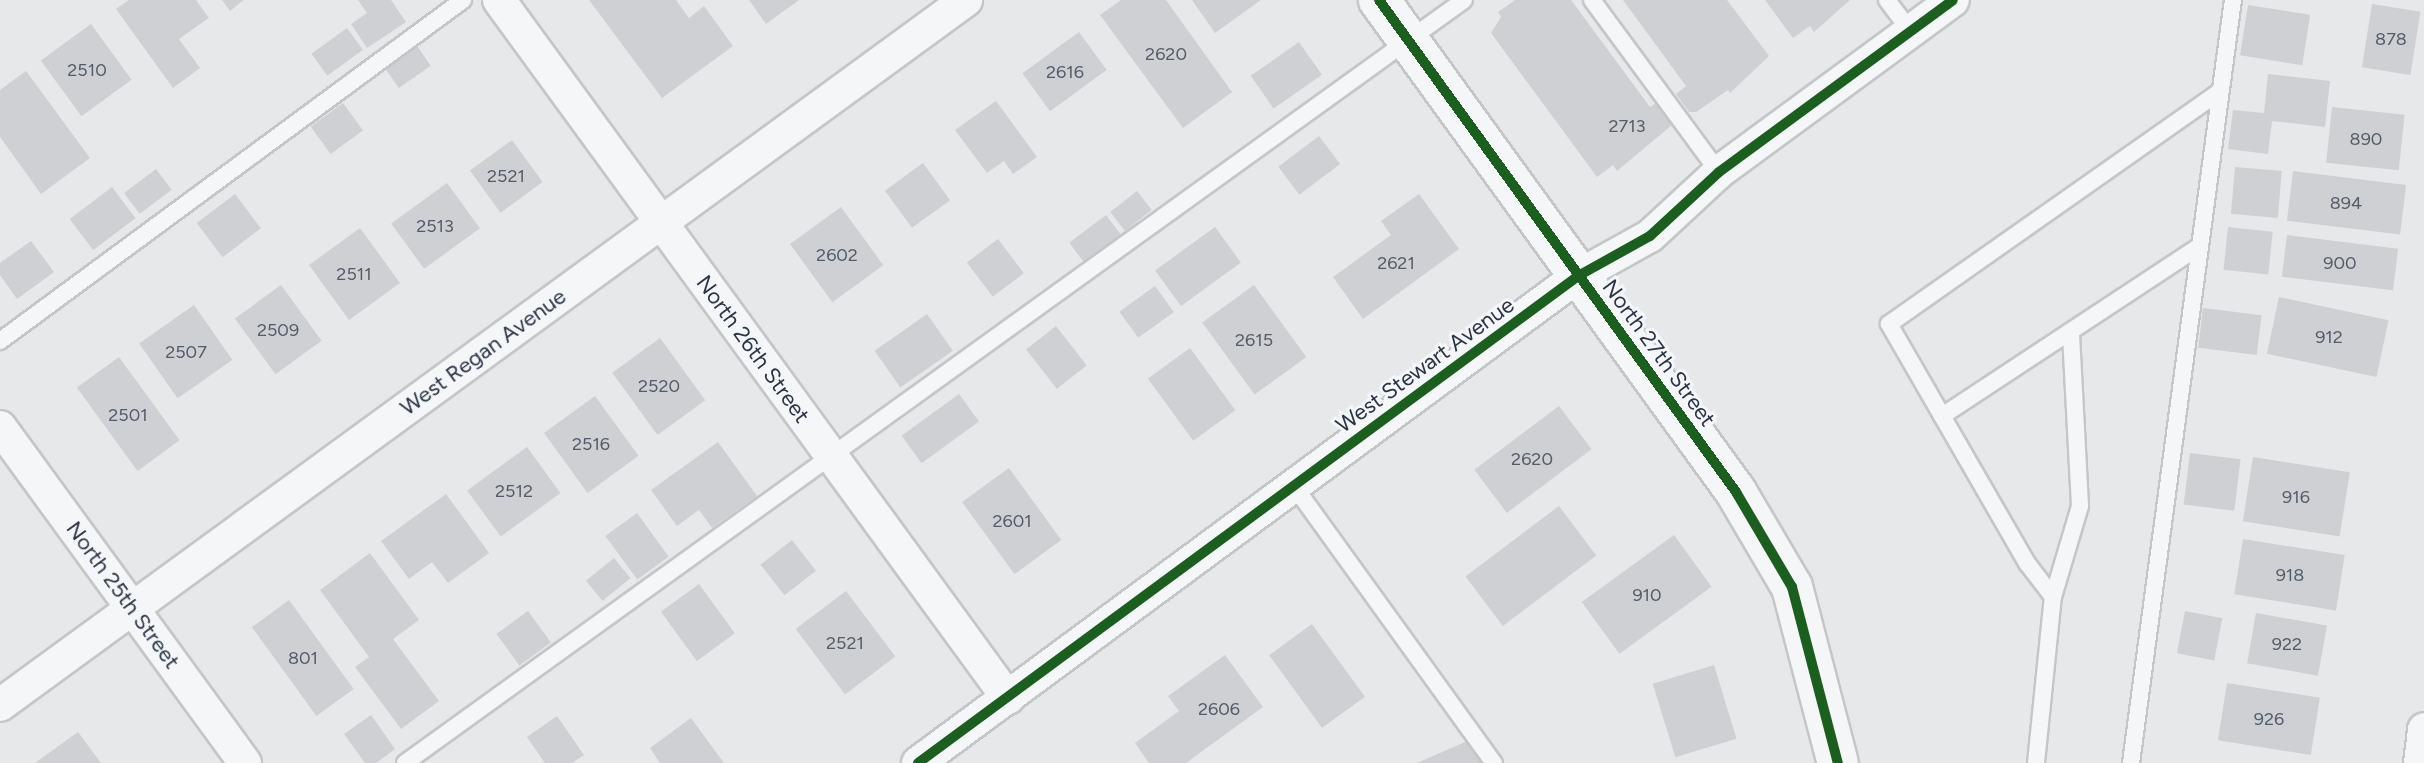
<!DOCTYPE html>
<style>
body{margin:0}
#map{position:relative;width:2424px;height:763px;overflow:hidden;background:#e6e8ea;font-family:Figtree,sans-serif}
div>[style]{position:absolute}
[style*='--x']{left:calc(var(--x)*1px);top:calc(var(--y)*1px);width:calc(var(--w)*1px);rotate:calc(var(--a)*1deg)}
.building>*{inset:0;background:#ced0d3;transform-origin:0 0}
.roads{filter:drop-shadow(2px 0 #c4c6c8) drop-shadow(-2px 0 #c4c6c8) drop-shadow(0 2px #c4c6c8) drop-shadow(0 -2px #c4c6c8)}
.service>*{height:16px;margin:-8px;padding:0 8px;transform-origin:8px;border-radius:8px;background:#f5f6f7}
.minor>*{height:32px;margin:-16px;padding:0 16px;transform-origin:16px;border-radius:16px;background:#f5f6f7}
.tertiary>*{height:40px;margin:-20px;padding:0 20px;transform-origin:20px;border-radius:20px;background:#f5f6f7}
.cycleway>*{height:10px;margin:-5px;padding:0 5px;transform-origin:5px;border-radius:5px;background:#1b5e20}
span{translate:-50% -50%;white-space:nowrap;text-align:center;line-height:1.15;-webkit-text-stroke:6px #f4f6f9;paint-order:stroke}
.number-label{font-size:18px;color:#545c69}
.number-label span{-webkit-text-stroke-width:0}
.street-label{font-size:22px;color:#2b3445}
</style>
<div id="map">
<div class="building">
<div style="clip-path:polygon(129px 0,196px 0,209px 18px,179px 39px,200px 68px,173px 88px,116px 9px)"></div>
<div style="clip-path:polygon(222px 0,244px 0,230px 11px)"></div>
<div style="clip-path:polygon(358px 0,391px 0,406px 22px,367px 48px,351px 24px,367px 13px)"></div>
<div style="clip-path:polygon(589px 0,676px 0,689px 18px,704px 6px,733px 46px,662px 98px)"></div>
<div style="clip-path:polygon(749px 0,799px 0,766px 24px)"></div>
<div style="clip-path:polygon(1121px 0,1166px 0,1232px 92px,1183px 128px,1100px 15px)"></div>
<div style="clip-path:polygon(1192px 0,1261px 0,1215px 33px)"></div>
<div style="clip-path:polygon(1515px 0,1571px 0,1650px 107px,1661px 100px,1673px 117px,1672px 125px,1617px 171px,1613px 165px,1597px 177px,1491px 33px,1501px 17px,1498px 12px)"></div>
<div style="clip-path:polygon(1623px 0,1727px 0,1769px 56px,1730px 93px,1728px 90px,1696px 112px,1689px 112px,1676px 94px,1686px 86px)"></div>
<div style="clip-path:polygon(1765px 0,1850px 0,1814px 32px,1810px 26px,1793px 38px)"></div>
<div style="left:2372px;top:4px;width:49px;height:64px;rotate:9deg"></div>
<div style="left:2248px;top:5px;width:63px;height:51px;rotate:9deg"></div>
<div style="left:91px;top:24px;width:69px;height:62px;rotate:54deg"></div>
<div style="left:347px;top:28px;width:27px;height:44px;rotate:54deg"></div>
<div style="left:1079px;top:32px;width:47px;height:70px;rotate:54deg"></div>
<div style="left:1299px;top:42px;width:40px;height:59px;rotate:55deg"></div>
<div style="left:417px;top:46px;width:24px;height:39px;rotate:55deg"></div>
<div style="clip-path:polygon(26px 71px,90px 158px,41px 194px,0 137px,0 90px)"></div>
<div style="clip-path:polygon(2268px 74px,2330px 81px,2325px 127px,2272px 121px,2268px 154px,2228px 149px,2233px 110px,2264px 113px)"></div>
<div style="clip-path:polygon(996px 101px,1037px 157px,1013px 174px,1004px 161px,987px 173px,955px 130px)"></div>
<div style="left:343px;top:103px;width:34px;height:40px;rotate:54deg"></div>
<div style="left:2332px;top:107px;width:73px;height:56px;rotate:6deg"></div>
<div style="left:1319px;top:136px;width:35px;height:51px;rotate:53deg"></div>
<div style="left:512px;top:140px;width:52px;height:52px;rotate:54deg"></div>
<div style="left:923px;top:163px;width:46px;height:47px;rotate:54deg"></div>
<div style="left:2235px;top:167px;width:47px;height:47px;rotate:5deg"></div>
<div style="left:156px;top:169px;width:26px;height:40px;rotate:53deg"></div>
<div style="left:2293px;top:171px;width:114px;height:50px;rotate:7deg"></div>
<div style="left:447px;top:183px;width:56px;height:69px;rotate:54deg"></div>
<div style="left:112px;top:187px;width:39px;height:53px;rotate:53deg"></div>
<div style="left:1137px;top:191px;width:24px;height:34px;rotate:52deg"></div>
<div style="left:235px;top:194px;width:43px;height:48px;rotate:53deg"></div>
<div style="clip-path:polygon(1419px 194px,1459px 249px,1363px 319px,1333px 277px,1391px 235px,1381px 221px)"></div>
<div style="left:841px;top:207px;width:72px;height:63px;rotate:54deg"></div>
<div style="left:1106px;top:215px;width:25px;height:46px;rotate:53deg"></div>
<div style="left:1215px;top:227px;width:44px;height:74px;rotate:54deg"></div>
<div style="left:2228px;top:227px;width:45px;height:43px;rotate:6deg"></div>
<div style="left:360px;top:228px;width:68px;height:63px;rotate:54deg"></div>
<div style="left:2287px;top:235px;width:112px;height:42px;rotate:7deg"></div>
<div style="left:998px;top:239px;width:43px;height:39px;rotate:53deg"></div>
<div style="clip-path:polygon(31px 241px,54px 272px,17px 299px,0 275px,0 263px)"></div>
<div style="left:281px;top:285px;width:69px;height:57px;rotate:54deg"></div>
<div style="left:1254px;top:285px;width:89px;height:64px;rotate:54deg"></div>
<div style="left:1155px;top:286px;width:32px;height:44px;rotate:54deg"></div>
<div style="left:2279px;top:297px;width:112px;height:58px;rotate:12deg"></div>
<div style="left:194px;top:305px;width:67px;height:67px;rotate:55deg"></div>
<div style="left:2203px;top:308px;width:59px;height:40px;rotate:7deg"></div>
<div style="left:927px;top:314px;width:45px;height:64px;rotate:55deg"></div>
<div style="left:1056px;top:326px;width:50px;height:38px;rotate:52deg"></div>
<div style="left:660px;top:338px;width:77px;height:59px;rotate:54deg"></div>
<div style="left:1190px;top:348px;width:77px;height:52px;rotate:54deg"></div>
<div style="left:119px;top:357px;width:103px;height:52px;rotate:54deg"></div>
<div style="left:959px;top:394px;width:34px;height:71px;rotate:54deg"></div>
<div style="left:595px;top:396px;width:74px;height:63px;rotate:54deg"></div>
<div style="left:1559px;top:406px;width:54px;height:106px;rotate:53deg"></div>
<div style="clip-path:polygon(718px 442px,757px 496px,712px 528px,699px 510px,677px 526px,651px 490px)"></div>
<div style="left:527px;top:447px;width:57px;height:74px;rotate:54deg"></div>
<div style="left:2190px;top:453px;width:51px;height:52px;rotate:7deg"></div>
<div style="left:2253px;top:457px;width:98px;height:65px;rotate:9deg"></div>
<div style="left:1009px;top:468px;width:89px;height:58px;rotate:54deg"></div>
<div style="clip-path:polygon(446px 494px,489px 553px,448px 583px,432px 562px,409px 579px,381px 541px)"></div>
<div style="left:1559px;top:506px;width:62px;height:117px;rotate:53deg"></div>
<div style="left:637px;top:513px;width:54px;height:39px;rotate:54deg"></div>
<div style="left:1674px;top:535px;width:64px;height:114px;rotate:54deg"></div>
<div style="left:2243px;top:539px;width:103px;height:56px;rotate:9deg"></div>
<div style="left:792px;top:540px;width:39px;height:40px;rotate:52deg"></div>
<div style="clip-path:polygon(370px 553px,419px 620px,393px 639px,439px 701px,401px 729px,355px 667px,369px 657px,320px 590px)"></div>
<div style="left:614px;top:558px;width:26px;height:36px;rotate:51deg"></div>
<div style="left:699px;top:584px;width:61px;height:47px;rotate:54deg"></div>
<div style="left:846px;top:591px;width:82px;height:63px;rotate:53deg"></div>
<div style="left:289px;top:600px;width:110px;height:46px;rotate:54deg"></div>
<div style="left:528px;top:611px;width:39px;height:39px;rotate:54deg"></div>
<div style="left:2185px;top:611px;width:38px;height:43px;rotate:11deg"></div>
<div style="left:2256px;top:613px;width:72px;height:51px;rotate:10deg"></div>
<div style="left:1312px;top:624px;width:90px;height:53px;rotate:54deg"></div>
<div style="clip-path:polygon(1225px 655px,1263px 707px,1186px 763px,1149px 763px,1135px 743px,1179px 711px,1168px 696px)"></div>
<div style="left:1714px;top:665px;width:77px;height:64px;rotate:73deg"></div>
<div style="left:2227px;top:683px;width:94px;height:58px;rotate:9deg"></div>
<div style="clip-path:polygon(371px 715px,395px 749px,376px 763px,365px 763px,344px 734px)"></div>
<div style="clip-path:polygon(557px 716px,584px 755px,572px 763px,545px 763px,527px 737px)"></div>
<div style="clip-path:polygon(691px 718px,724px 763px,660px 763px,650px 748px)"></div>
<div style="clip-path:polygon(78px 732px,101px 763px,35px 763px)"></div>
<div style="clip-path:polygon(1474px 738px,1485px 763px,1417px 763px)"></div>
</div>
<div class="roads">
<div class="service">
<div style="--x:1592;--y:0;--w:214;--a:53.6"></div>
<div style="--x:1887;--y:0;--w:40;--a:53"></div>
<div style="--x:0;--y:341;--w:575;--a:-36.37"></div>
<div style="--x:1942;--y:416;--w:305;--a:-33.4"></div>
<div style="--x:1294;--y:486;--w:342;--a:54.2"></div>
<div style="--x:2053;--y:597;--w:95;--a:-73.5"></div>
<div style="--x:2080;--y:506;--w:172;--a:-93"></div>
<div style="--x:405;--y:763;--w:1305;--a:-35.77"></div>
<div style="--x:2036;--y:763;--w:167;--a:-84.2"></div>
<div style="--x:2053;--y:597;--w:43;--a:-127.4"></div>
<div style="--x:2027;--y:563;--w:276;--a:-120"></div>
<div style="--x:1889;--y:324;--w:402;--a:-35.1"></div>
<div style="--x:2131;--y:763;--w:770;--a:-82.39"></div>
</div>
<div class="minor">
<div style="--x:499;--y:0;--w:864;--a:53.9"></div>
<div style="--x:0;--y:427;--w:416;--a:53.9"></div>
<div style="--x:0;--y:705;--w:1196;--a:-36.12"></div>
<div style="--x:918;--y:763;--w:820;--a:-36.42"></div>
<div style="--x:1578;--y:276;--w:82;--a:-29.1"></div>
<div style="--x:1650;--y:236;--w:94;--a:-42.8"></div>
<div style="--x:1719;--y:172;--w:290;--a:-36.3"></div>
<div style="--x:2420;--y:763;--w:34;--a:-83"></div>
</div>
<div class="tertiary">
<div style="--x:1379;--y:0;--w:608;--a:54.03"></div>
<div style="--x:1736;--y:492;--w:110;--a:59.5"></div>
<div style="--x:1792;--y:587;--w:182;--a:75.4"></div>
</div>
</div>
<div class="cycleway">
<div style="--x:1379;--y:0;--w:608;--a:54.03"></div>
<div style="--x:1736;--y:492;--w:110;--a:59.5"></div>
<div style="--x:1792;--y:587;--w:182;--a:75.4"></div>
<div style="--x:918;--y:763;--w:820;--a:-36.42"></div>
<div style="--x:1578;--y:276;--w:82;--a:-29.1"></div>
<div style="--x:1650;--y:236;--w:94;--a:-42.8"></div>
<div style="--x:1719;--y:172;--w:290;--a:-36.3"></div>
</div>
<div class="number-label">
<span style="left:2391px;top:39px">878</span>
<span style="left:1166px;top:54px">2620</span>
<span style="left:87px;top:70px">2510</span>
<span style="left:1065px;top:72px">2616</span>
<span style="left:1627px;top:126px">2713</span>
<span style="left:2366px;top:139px">890</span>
<span style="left:506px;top:176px">2521</span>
<span style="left:2346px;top:203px">894</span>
<span style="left:435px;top:226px">2513</span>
<span style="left:837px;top:255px">2602</span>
<span style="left:1396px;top:263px">2621</span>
<span style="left:2340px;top:263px">900</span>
<span style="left:354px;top:274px">2511</span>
<span style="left:278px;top:330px">2509</span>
<span style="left:2329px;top:337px">912</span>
<span style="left:1254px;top:340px">2615</span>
<span style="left:186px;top:352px">2507</span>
<span style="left:659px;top:386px">2520</span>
<span style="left:128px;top:415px">2501</span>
<span style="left:591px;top:444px">2516</span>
<span style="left:1532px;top:459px">2620</span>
<span style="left:514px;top:491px">2512</span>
<span style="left:2296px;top:497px">916</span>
<span style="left:1012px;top:521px">2601</span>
<span style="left:2290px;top:575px">918</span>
<span style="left:1647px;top:595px">910</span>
<span style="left:845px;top:643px">2521</span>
<span style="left:2287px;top:644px">922</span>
<span style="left:303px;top:658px">801</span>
<span style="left:1219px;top:709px">2606</span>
<span style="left:2269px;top:719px">926</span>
</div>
<div class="street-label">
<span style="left:753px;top:349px;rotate:54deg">North 26th Street</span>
<span style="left:483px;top:352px;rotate:-36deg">West Regan Avenue</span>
<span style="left:1659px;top:353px;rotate:54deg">North 27th Street</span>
<span style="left:1425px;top:365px;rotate:-36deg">West Stewart Avenue</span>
<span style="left:123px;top:595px;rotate:54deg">North 25th Street</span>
</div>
</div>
